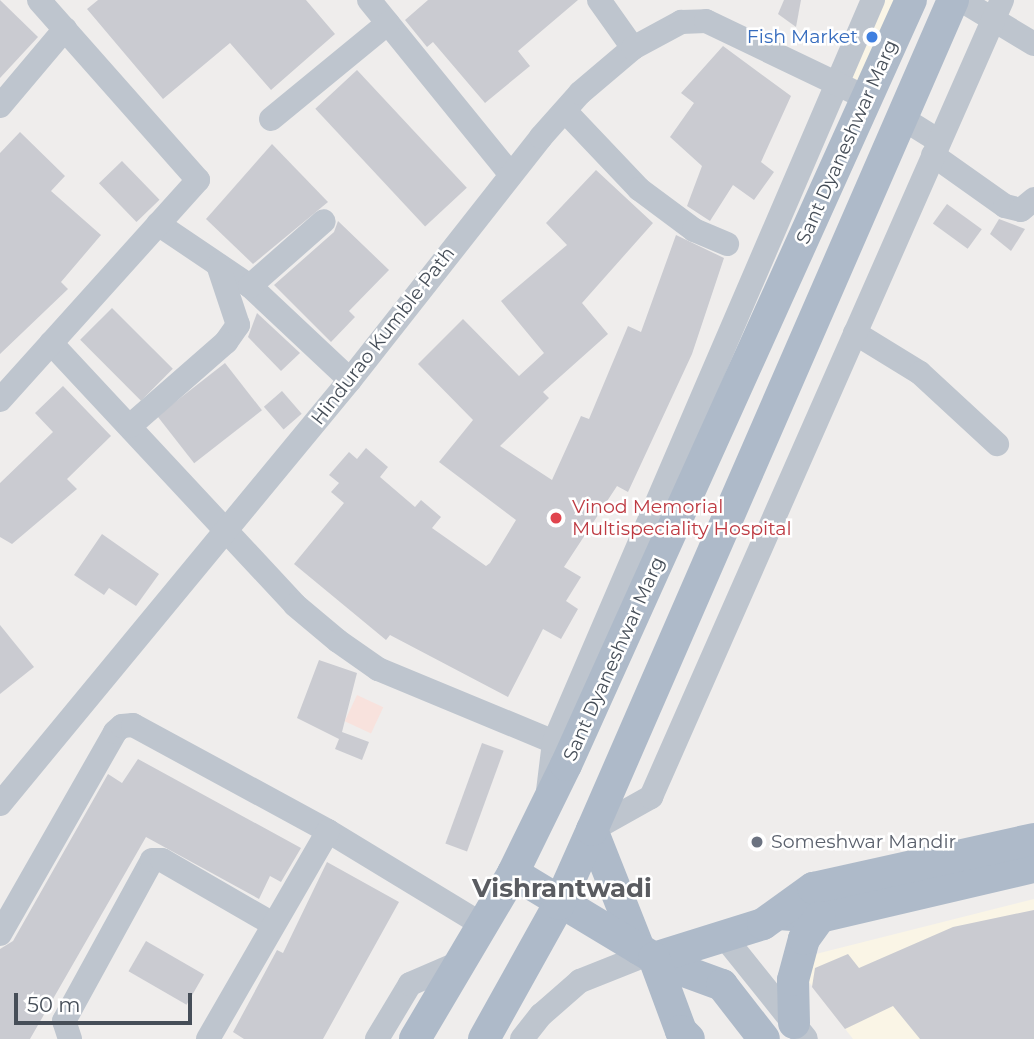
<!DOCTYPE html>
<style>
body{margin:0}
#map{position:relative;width:1034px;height:1039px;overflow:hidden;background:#efedec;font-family:Montserrat,sans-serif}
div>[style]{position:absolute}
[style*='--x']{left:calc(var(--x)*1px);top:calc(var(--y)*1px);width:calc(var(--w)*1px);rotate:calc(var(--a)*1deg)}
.commercial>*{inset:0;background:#faf5e6}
.medical>*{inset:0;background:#f8e2dd;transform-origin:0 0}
.building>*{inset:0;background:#cacbd1;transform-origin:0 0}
.minor>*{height:24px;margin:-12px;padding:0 12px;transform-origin:12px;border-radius:12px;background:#bec5ce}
.major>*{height:32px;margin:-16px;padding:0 16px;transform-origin:16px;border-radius:16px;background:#aebac9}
.dots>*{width:19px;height:19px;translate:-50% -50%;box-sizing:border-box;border:4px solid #fff;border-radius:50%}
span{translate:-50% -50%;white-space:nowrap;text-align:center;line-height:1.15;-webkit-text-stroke:5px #fff;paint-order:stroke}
.shop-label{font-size:19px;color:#366cbe}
.right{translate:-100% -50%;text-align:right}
.street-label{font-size:19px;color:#464e58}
.health-label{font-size:19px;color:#be3a42}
.left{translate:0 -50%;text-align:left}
.worship-label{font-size:19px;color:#5b616d}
.district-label{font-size:26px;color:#5a5c61;font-weight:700}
.scale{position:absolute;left:14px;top:993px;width:178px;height:32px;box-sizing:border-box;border:4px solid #464e58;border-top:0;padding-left:9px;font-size:21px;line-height:24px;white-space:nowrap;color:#464e58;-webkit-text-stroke:5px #fff;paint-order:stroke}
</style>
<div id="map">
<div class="commercial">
<div style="clip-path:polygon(880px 0,896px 0,860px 82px,846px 74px)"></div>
<div style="clip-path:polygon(1034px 899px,1034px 1039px,853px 1039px,792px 960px)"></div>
</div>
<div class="medical">
<div style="left:357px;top:695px;width:29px;height:29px;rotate:25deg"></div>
</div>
<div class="building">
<div style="clip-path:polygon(0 0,38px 37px,0 78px)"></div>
<div style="clip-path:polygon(98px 0,306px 0,335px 34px,271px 90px,230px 43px,163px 99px,87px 9px)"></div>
<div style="clip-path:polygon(428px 0,578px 0,518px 51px,530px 66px,485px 103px,433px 42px,427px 47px,405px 20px)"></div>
<div style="clip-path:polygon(784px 0,801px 0,796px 27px,778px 14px)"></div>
<div style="clip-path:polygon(723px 46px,791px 96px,761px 162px,774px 172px,754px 200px,733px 185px,710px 221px,687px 206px,702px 166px,670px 137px,694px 103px,681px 93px)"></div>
<div style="left:357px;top:70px;width:161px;height:57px;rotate:47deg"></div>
<div style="clip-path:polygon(20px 132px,65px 176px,51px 191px,101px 235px,61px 282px,68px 289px,0 354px,0 153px)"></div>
<div style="clip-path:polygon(272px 144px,328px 202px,253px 264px,206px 219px)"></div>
<div style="left:122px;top:161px;width:54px;height:32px;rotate:46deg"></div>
<div style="clip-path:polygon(596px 170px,653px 223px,582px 303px,608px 334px,543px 392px,549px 398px,500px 446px,552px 480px,581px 416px,589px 419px,628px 326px,641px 332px,676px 235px,724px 258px,692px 354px,628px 492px,617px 486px,564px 567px,581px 577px,566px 601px,578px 609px,561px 639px,543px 629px,508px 697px,390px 635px,386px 640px,294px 564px,344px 503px,331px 492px,339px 483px,329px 475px,349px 452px,357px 459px,366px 448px,388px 467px,380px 477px,415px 507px,421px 500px,441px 517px,432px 528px,486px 566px,490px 563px,516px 520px,439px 462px,473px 420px,418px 364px,463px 319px,519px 376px,544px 353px,501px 301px,567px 245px,546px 223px)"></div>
<div style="left:947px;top:204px;width:43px;height:24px;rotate:36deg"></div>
<div style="clip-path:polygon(999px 219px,1025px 229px,1011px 251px,990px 234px)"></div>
<div style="clip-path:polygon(338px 221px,389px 270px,349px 311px,355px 317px,331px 342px,274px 285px,334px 232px)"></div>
<div style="left:112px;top:308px;width:86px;height:45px;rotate:45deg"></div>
<div style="clip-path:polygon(257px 313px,300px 353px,281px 371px,248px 337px)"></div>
<div style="left:225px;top:363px;width:60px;height:86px;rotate:52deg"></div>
<div style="clip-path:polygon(63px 386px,111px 436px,67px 479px,77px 489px,12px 544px,0 537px,0 483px,53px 432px,35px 413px)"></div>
<div style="left:282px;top:391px;width:30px;height:24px;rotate:49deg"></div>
<div style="clip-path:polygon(102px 534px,159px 574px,136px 606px,109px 588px,104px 595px,74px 575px)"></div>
<div style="clip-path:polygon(0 625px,34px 667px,0 694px)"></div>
<div style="clip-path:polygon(319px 660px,357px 673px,342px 732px,369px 742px,362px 760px,335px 749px,339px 739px,297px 718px)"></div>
<div style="left:482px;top:743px;width:23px;height:107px;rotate:20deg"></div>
<div style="clip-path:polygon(138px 759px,301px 848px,281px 882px,270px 876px,259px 899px,146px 837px,30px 1039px,0 1039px,0 949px,13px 941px,108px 774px,122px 783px)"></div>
<div style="clip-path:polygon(327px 862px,399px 902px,323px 1039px,244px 1039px,233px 1032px,277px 950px,283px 953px)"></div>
<div style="clip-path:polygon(1034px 910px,1034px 1039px,920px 1039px,893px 1006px,845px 1029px,812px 987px,815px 968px,848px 954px,859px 968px,953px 927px)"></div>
<div style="left:146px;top:941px;width:67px;height:35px;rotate:30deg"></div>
</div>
<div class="minor">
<div style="--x:369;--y:0;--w:225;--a:50.9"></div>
<div style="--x:599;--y:0;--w:59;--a:54.7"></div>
<div style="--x:961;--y:0;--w:85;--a:31.1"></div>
<div style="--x:0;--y:106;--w:101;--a:-49.8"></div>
<div style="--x:565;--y:111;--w:108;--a:46.5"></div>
<div style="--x:639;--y:189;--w:69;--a:36.7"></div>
<div style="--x:694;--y:230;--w:36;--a:23"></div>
<div style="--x:902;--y:118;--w:44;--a:31.9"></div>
<div style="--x:271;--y:119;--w:151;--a:-39.4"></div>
<div style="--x:933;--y:155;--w:88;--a:35.3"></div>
<div style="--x:1005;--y:206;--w:16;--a:14"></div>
<div style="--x:1021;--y:210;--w:17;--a:-40"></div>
<div style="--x:158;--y:224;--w:111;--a:34"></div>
<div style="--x:250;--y:286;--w:137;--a:43.2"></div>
<div style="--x:250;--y:286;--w:98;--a:-41.3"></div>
<div style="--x:855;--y:333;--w:76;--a:31.6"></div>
<div style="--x:920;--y:373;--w:105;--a:42.7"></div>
<div style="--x:51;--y:343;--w:358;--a:47"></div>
<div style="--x:295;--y:605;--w:56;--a:39.9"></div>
<div style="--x:338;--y:641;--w:49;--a:35"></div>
<div style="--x:378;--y:669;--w:191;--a:22.5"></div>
<div style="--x:0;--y:400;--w:296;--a:-48"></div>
<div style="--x:198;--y:180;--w:240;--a:-131.5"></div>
<div style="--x:130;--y:426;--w:128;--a:-41.2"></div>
<div style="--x:226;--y:342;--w:21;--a:-55"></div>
<div style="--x:238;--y:325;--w:63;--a:-108.4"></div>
<div style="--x:548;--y:791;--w:49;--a:-83"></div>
<div style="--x:554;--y:742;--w:808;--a:-66.74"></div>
<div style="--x:0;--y:804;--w:550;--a:-50.46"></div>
<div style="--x:350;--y:380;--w:309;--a:-51.8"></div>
<div style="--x:541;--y:137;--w:59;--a:-48.4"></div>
<div style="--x:580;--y:93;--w:70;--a:-40.3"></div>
<div style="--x:633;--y:48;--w:55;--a:-28.4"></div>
<div style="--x:681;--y:22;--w:25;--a:-2"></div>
<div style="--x:706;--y:21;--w:178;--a:25.6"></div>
<div style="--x:592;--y:830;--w:68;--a:-29.2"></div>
<div style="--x:651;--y:797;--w:871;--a:-66.23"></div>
<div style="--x:0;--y:934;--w:232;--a:-60.3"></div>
<div style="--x:115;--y:732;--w:9;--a:-41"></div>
<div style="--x:122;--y:726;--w:11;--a:-5"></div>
<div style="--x:133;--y:725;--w:222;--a:28.5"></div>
<div style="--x:328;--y:831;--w:183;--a:31.3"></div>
<div style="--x:722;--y:934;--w:134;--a:51.3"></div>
<div style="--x:70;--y:1039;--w:19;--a:-108"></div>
<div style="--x:64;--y:1021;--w:183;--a:-61.3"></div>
<div style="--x:152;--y:860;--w:10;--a:0"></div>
<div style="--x:162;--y:860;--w:128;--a:30"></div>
<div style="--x:208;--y:1039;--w:240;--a:-60"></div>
<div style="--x:377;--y:1039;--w:64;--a:-59"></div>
<div style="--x:410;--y:984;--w:53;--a:-23.2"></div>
<div style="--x:522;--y:1039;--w:31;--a:-52"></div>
<div style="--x:541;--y:1015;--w:52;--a:-41.1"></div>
<div style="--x:580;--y:981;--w:73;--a:-21.7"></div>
</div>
<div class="major">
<div style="--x:592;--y:830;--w:128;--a:68.4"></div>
<div style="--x:513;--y:873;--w:174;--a:31.1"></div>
<div style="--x:662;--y:963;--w:64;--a:20.1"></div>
<div style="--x:722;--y:985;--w:68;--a:52.1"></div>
<div style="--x:779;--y:914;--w:41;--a:4.2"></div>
<div style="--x:820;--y:917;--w:220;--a:-13.2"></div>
<div style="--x:654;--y:958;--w:114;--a:-17.3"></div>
<div style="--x:763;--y:924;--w:62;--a:-35.8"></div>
<div style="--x:813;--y:888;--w:226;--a:-12.5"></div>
<div style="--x:654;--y:958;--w:78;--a:69.7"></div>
<div style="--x:681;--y:1031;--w:11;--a:45"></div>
<div style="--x:794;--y:1023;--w:43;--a:-91.3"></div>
<div style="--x:793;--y:980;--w:42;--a:-75"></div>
<div style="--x:804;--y:939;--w:27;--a:-54"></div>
<div style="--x:415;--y:1039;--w:193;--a:-59.4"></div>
<div style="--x:513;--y:873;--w:120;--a:-63.9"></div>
<div style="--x:566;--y:765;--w:839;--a:-65.73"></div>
<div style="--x:484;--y:1039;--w:154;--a:-60.9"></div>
<div style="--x:559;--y:904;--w:81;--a:-66"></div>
<div style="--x:592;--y:830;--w:905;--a:-66.49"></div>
</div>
<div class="dots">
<div style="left:872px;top:37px;background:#3f7fe0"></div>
<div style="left:556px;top:518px;background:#e0444e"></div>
<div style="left:757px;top:842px;background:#6b7280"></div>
</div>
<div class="shop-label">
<span class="right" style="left:858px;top:37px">Fish Market</span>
</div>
<div class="street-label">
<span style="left:847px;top:142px;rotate:-66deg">Sant Dyaneshwar Marg</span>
<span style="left:383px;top:336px;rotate:-52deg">Hindurao Kumble Path</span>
<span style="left:614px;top:659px;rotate:-66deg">Sant Dyaneshwar Marg</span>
</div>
<div class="health-label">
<span class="left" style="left:572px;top:518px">Vinod Memorial<br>Multispeciality Hospital</span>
</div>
<div class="worship-label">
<span class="left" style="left:771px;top:842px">Someshwar Mandir</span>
</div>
<div class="district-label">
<span style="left:562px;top:889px">Vishrantwadi</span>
</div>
<div class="scale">50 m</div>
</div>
